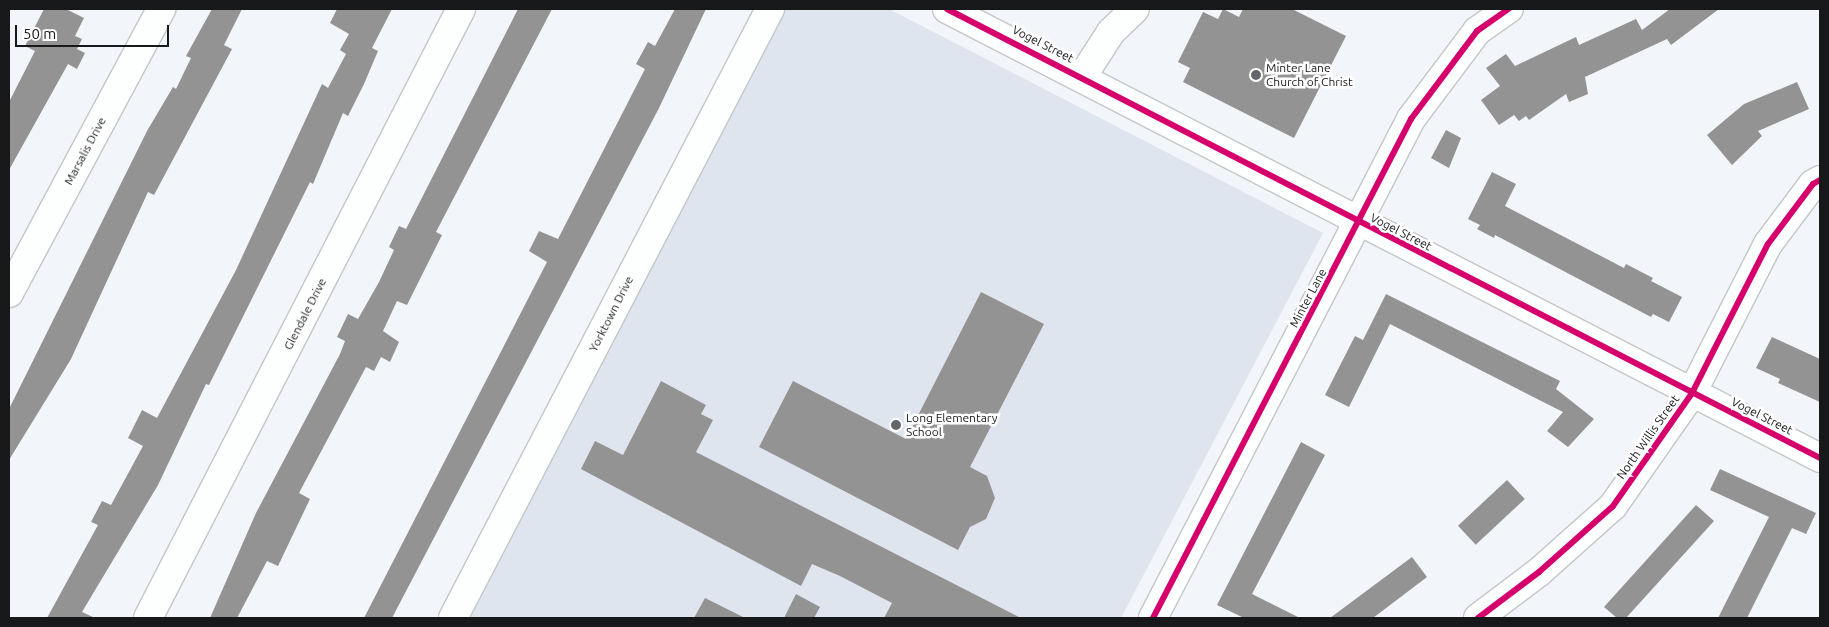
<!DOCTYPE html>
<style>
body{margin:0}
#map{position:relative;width:1829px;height:627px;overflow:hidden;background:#f2f5f9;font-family:Ubuntu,sans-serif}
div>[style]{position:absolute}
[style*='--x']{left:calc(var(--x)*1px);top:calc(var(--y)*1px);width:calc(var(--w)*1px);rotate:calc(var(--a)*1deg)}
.built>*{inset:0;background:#dfe5ee}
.building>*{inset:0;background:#939394;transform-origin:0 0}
.roads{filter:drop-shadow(1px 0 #c4c6c9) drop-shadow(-1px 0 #c4c6c9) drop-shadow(0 1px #c4c6c9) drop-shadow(0 -1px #c4c6c9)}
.minor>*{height:28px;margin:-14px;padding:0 14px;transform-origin:14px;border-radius:14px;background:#fdfefe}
.cycleway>*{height:6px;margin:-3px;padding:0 3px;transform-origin:3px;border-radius:3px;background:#d6006c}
.dots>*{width:14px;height:14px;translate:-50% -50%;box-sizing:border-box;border:2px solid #fff;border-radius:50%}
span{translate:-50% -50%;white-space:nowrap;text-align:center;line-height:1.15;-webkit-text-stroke:5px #fff;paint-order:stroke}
.street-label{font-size:12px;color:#16181a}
.poi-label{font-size:12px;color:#16181a}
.left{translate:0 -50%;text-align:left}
.frame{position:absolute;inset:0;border:10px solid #16181a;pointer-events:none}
.scale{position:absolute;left:15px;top:25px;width:154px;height:22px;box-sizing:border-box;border:2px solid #16181a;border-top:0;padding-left:6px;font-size:15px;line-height:18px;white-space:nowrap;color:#16181a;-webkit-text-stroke:4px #fff;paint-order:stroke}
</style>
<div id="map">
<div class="built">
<div style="clip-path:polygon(784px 9px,889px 9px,1323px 233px,1121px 618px,470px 618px)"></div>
</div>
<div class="building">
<div style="clip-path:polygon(44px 9px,66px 9px,84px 18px,75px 36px,82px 39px,77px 49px,85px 53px,77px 69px,68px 64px,9px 170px,9px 102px,35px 51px,25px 46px)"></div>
<div style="clip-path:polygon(212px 9px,242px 9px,224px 45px,232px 49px,154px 195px,148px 192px,71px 359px,9px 460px,9px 409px,147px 131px,173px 87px,176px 89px,191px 58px,186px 56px)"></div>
<div style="clip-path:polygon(337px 9px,392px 9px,372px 48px,378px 51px,364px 84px,348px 116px,343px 113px,313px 184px,310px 182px,209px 385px,206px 384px,158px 485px,82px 612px,95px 618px,47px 618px,98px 525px,91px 522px,102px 501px,111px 505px,143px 446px,128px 438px,142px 410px,157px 418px,236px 270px,322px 84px,328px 88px,346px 54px,340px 50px,349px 34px,330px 23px)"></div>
<div style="clip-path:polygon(518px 9px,552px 9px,436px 232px,442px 235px,407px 305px,397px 301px,383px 331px,399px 342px,390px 362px,381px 357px,374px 371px,366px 367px,299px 493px,310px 499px,278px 566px,267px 561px,237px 618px,210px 618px,256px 513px,340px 354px,345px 341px,337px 337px,348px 314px,358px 319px,379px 282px,394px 250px,389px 247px,399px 226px,406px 229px)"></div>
<div style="clip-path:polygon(675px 9px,706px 9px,659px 108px,392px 618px,364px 618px,547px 262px,529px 251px,539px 231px,558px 239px,645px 69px,636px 64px,648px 42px,655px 46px)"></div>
<div style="clip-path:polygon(1223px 9px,1239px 17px,1243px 9px,1292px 9px,1346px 36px,1294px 138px,1183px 82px,1190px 68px,1178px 62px,1203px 12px,1218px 19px)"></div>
<div style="clip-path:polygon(1670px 9px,1719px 9px,1671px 45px,1667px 39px,1585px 77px,1588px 94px,1569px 102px,1566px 94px,1529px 120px,1526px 116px,1519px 121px,1514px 115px,1499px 125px,1481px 100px,1500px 86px,1486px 68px,1506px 54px,1515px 66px,1576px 37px,1579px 45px,1636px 19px,1642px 30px)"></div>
<div style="clip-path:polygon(1797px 82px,1809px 109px,1758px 131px,1762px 136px,1732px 165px,1707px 135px,1744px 104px)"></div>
<div style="clip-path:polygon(1446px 130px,1461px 138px,1449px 168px,1431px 158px)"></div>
<div style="clip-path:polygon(1492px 172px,1516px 184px,1505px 206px,1624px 268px,1626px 264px,1653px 278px,1651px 281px,1682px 297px,1669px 322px,1653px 314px,1651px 317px,1495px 235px,1494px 238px,1477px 229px,1480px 225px,1468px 219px)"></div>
<div style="clip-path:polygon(981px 292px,1044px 324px,970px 467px,987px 476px,995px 498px,986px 519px,970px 527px,958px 550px,759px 447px,793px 381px,906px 439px)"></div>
<div style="clip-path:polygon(1386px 294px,1560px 381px,1556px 389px,1594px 419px,1568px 447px,1547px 431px,1563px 412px,1390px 324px,1349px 407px,1325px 395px,1355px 336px,1363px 340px)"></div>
<div style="clip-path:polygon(1772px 337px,1820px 359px,1820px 402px,1778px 383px,1780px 379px,1756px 368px)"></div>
<div style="clip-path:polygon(661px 381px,706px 405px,701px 414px,713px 420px,696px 452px,1021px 618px,884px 618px,892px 603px,840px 576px,812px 564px,801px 586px,581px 469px,595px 441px,623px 455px)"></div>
<div style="clip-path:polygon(1301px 442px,1325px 455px,1252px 594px,1300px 618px,1244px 618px,1217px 605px)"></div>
<div style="clip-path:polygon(1720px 469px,1816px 513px,1806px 534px,1792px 528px,1747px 618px,1718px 618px,1769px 517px,1710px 490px)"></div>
<div style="left:1507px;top:480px;width:26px;height:67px;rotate:47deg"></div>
<div style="clip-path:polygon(1696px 505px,1714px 521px,1626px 618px,1617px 618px,1604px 607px)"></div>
<div style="clip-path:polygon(1412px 557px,1427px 577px,1373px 618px,1330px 618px)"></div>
<div style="clip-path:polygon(796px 594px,820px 607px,814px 618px,784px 618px)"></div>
<div style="clip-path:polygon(705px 598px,745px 618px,694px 618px)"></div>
</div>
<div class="roads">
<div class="minor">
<div style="--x:947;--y:9;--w:982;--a:27.22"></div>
<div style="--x:1082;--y:77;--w:54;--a:-57.2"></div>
<div style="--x:1111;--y:32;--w:33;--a:-44"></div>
<div style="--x:9;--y:293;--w:322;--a:-61.8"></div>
<div style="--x:148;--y:618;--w:685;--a:-62.8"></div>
<div style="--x:453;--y:618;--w:687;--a:-62.5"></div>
<div style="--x:1153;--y:618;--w:562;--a:-62.66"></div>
<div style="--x:1411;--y:119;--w:110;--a:-53.1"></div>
<div style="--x:1477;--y:31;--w:39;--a:-35"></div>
<div style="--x:1478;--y:618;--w:76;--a:-37"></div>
<div style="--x:1539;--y:572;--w:99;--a:-41.7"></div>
<div style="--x:1613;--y:506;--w:138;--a:-55"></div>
<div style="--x:1692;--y:393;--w:167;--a:-63"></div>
<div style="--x:1768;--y:244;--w:75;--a:-53.1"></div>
<div style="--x:1813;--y:184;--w:8;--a:-30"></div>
</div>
</div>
<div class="cycleway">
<div style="--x:947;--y:9;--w:982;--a:27.22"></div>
<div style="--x:1153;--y:618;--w:562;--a:-62.66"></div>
<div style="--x:1411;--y:119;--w:110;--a:-53.1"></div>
<div style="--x:1477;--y:31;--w:39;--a:-35"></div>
<div style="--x:1478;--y:618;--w:76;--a:-37"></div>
<div style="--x:1539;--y:572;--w:99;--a:-41.7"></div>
<div style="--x:1613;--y:506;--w:138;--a:-55"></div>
<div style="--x:1692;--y:393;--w:167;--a:-63"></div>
<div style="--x:1768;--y:244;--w:75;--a:-53.1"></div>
<div style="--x:1813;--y:184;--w:8;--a:-30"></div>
</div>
<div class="dots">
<div style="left:1256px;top:75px;background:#636568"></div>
<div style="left:896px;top:425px;background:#636568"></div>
</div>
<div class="street-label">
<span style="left:1043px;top:44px;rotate:27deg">Vogel Street</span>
<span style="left:85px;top:151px;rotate:-62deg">Marsalis Drive</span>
<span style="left:1401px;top:232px;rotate:27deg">Vogel Street</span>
<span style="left:1308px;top:298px;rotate:-62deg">Minter Lane</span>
<span style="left:305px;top:314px;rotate:-63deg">Glendale Drive</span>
<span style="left:611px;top:314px;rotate:-63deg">Yorktown Drive</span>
<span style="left:1762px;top:416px;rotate:27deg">Vogel Street</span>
<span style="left:1648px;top:437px;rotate:-55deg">North Willis Street</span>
</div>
<div class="poi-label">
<span class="left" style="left:1266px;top:75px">Minter Lane<br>Church of Christ</span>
<span class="left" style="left:906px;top:425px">Long Elementary<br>School</span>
</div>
<div class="frame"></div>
<div class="scale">50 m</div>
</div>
